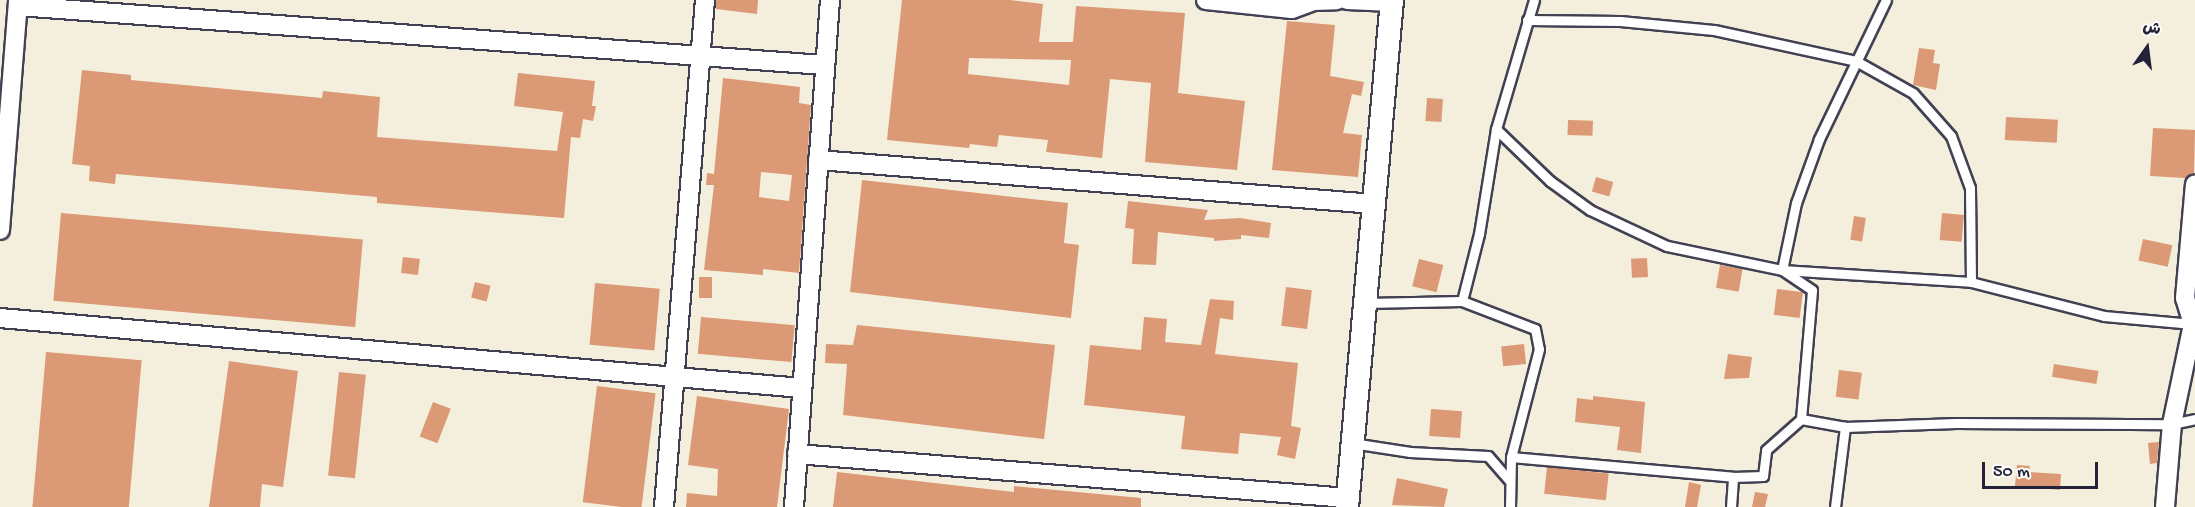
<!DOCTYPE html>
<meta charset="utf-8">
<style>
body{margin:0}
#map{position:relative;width:2195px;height:507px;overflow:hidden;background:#f4efdc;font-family:"Gochi Hand","Playpen Sans Arabic",sans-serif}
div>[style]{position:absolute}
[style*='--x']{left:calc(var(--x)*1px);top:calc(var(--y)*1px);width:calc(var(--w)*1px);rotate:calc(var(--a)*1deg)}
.building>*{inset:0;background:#db9975;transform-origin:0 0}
.roads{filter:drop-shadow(2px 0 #424153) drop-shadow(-2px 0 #424153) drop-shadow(0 2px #424153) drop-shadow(0 -2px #424153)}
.service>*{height:9px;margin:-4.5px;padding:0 4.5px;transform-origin:4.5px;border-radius:4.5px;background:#fff}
.minor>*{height:18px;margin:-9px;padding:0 9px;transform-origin:9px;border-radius:9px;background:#fff}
.tertiary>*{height:22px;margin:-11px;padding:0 11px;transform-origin:11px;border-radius:11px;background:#fff}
span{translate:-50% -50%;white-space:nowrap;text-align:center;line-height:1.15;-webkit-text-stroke:5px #fdfcf7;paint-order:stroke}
.north{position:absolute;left:2117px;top:18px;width:60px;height:60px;-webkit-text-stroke:4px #fdfcf7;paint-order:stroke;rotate:14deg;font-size:16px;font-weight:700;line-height:24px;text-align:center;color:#22223b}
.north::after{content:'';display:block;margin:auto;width:21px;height:27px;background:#22223b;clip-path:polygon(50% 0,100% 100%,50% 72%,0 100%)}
.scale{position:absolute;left:1982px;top:462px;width:116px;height:27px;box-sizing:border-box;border:3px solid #22223b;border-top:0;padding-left:8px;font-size:18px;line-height:21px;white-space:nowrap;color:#22223b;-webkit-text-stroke:4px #fdfcf7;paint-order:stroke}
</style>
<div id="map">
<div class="building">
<div style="clip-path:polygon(716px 0,758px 0,757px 14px,716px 9px)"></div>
<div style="clip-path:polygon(evenodd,902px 0,1010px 0,1043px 4px,1039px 42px,1073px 42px,1076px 6px,1185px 13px,1178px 93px,1245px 101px,1237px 170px,1145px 162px,1151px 83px,1110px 79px,1102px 158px,1046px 152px,1048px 140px,999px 135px,997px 147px,970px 144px,969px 148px,887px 140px,902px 0,969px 58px,1071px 60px,1069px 85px,968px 74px,969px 58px)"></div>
<div style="clip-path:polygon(1287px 21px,1335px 25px,1330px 76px,1364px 82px,1361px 96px,1352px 94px,1343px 133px,1362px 135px,1358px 177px,1272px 170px)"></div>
<div style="clip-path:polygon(1919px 48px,1935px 50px,1933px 63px,1940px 64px,1936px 90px,1913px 85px)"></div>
<div style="clip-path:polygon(82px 70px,131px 75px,131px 80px,322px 98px,323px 91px,380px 97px,377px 137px,557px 151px,563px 112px,514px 106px,518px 73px,595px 81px,592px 106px,596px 106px,593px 121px,583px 119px,580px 138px,571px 137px,564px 218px,377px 203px,377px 197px,116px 174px,115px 184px,89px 181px,90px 166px,72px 164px)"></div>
<div style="clip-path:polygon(evenodd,723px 78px,800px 87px,799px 103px,811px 105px,799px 273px,763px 269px,763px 275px,704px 270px,714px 185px,706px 185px,707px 173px,714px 174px,723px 78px,761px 172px,792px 175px,789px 201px,759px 197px,761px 172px)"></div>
<div style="left:1427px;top:98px;width:16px;height:23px;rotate:4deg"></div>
<div style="left:2006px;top:117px;width:52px;height:23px;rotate:3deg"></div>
<div style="left:1568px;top:120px;width:25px;height:15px;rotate:2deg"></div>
<div style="clip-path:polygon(2153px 128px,2195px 130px,2194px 173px,2185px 178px,2150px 176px)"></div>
<div style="left:1596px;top:177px;width:18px;height:15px;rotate:16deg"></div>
<div style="clip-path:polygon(862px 180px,1068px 203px,1064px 243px,1079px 245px,1071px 318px,850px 292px)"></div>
<div style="clip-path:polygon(1128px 201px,1208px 210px,1204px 220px,1240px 218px,1271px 223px,1269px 238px,1241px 235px,1241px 239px,1214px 241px,1214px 238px,1158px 232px,1156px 265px,1132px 264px,1134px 229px,1125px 228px)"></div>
<div style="left:61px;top:213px;width:303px;height:88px;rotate:5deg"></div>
<div style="left:1942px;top:213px;width:22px;height:27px;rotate:5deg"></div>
<div style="left:1854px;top:216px;width:12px;height:24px;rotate:9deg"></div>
<div style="left:2143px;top:239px;width:30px;height:22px;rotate:12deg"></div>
<div style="left:403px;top:257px;width:17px;height:16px;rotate:7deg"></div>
<div style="left:1647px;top:258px;width:19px;height:16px;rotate:87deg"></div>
<div style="left:1419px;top:259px;width:25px;height:28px;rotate:14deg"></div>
<div style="left:1720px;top:265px;width:23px;height:23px;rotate:10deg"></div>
<div style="left:699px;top:277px;width:13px;height:21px"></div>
<div style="left:475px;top:282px;width:16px;height:16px;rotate:14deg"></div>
<div style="left:595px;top:283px;width:65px;height:62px;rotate:5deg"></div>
<div style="left:1286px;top:287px;width:26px;height:39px;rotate:7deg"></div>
<div style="left:1777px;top:289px;width:26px;height:26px;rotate:7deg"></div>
<div style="clip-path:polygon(1210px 299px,1234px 301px,1233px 320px,1220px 318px,1215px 354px,1298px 363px,1291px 426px,1301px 428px,1295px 459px,1277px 455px,1281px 437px,1240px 433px,1238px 454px,1181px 449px,1185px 416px,1084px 405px,1090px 345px,1141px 350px,1144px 317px,1167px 319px,1165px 342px,1201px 345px)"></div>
<div style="left:701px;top:317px;width:94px;height:37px;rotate:5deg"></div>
<div style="clip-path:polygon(857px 325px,1055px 345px,1044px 439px,843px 415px,847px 364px,825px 363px,826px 344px,853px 345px)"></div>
<div style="left:1524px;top:344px;width:20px;height:23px;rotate:84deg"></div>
<div style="left:46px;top:352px;width:96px;height:156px;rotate:5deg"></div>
<div style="clip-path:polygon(1728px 354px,1752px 357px,1749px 378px,1724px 379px)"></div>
<div style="clip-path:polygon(229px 361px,298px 371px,283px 487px,262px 484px,260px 507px,209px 507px)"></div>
<div style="left:2054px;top:364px;width:45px;height:13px;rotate:9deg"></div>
<div style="left:1839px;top:370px;width:23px;height:27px;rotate:7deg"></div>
<div style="left:339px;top:372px;width:27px;height:104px;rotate:6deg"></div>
<div style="left:597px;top:386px;width:59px;height:117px;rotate:7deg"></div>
<div style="clip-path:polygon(697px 396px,789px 409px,777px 507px,686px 507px,687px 493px,717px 496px,718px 469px,688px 465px)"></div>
<div style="clip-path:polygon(1593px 396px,1645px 402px,1641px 453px,1617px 450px,1620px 427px,1575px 422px,1577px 398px,1593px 400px)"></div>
<div style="left:433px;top:402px;width:19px;height:37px;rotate:21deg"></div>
<div style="left:1431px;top:409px;width:31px;height:27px;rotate:4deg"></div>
<div style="clip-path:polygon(2159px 442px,2157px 463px,2150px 464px,2148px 443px)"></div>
<div style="clip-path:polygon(2017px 465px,2030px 466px,2029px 472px,2061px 474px,2060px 490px,2015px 486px)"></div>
<div style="left:1547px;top:467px;width:62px;height:27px;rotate:6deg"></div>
<div style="clip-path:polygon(837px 472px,1014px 492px,1014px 486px,1141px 498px,1141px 507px,833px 507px)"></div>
<div style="clip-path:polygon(1397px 478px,1448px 489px,1444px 507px,1392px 505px)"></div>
<div style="clip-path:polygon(1689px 482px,1701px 485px,1697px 507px,1685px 507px)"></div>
<div style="clip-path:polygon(1755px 492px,1768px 494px,1765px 507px,1752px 507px)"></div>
</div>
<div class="roads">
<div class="service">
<div style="--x:1527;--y:20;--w:93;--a:0.6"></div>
<div style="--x:1620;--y:21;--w:94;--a:5.5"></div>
<div style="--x:1714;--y:30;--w:145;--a:12.3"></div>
<div style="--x:1856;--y:61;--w:65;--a:29.3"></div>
<div style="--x:1913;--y:93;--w:57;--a:48.5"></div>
<div style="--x:1951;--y:136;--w:55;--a:69.9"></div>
<div style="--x:1970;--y:188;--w:94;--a:89.4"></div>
<div style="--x:1496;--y:129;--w:75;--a:43.9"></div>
<div style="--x:1550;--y:181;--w:49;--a:35.9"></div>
<div style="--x:1590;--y:210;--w:85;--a:25.1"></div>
<div style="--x:1667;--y:246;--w:117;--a:11.8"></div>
<div style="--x:1782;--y:270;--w:189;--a:3.6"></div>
<div style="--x:1971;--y:282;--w:137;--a:14.3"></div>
<div style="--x:2104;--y:316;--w:89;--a:5.1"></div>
<div style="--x:1782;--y:270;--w:68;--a:-78.2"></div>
<div style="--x:1796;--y:203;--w:68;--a:-70.2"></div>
<div style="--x:1819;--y:139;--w:154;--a:-64.3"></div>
<div style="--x:1462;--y:301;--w:69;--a:-75.8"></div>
<div style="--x:1479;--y:234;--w:106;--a:-80.8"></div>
<div style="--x:1496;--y:129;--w:134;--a:-73.6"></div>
<div style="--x:1365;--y:303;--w:97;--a:-1.2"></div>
<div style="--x:1462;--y:301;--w:78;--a:21"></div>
<div style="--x:1535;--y:329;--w:20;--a:79"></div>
<div style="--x:1539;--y:349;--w:112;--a:104.5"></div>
<div style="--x:1511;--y:457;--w:50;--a:91.1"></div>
<div style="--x:1801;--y:419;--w:45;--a:10.3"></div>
<div style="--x:1845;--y:427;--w:111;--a:-2.1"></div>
<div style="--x:1956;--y:423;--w:216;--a:0.3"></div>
<div style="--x:2172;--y:424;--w:24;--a:-12"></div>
<div style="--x:1352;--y:443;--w:59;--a:8.8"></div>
<div style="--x:1410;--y:452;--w:78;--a:2.9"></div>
<div style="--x:1488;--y:456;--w:32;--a:49"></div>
<div style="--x:1511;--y:457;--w:223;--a:5.1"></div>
<div style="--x:1733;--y:477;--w:30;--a:-2"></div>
<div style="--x:1763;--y:476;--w:26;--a:-83"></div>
<div style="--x:1766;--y:450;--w:47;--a:-41.5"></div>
<div style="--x:1801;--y:419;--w:129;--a:-85.1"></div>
<div style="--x:1812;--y:290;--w:34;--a:-146"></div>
<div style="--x:1731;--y:507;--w:30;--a:-86"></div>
<div style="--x:1835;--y:507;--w:81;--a:-82.9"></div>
</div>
<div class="minor">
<div style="--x:1206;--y:0;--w:86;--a:6"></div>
<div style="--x:1292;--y:9;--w:23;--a:-20"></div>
<div style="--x:1314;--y:1;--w:23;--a:-2"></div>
<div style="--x:1347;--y:0;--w:45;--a:2.5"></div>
<div style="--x:18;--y:6;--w:808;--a:4.19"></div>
<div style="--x:818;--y:160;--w:558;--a:4.52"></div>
<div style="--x:0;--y:230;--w:231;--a:-85.5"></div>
<div style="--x:0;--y:318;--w:804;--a:4.99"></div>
<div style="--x:797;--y:454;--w:553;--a:4.57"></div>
<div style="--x:664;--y:507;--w:509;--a:-85.38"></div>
<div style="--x:794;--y:507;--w:508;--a:-85.94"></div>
<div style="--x:2165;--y:507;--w:83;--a:-85.2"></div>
<div style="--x:2172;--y:424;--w:102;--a:-78.1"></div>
<div style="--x:2193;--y:324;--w:27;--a:-107"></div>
<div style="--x:2185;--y:298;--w:114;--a:-85"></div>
</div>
<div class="tertiary">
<div style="--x:1347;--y:507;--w:509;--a:-84.93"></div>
</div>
</div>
<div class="north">ش</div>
<div class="scale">50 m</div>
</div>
